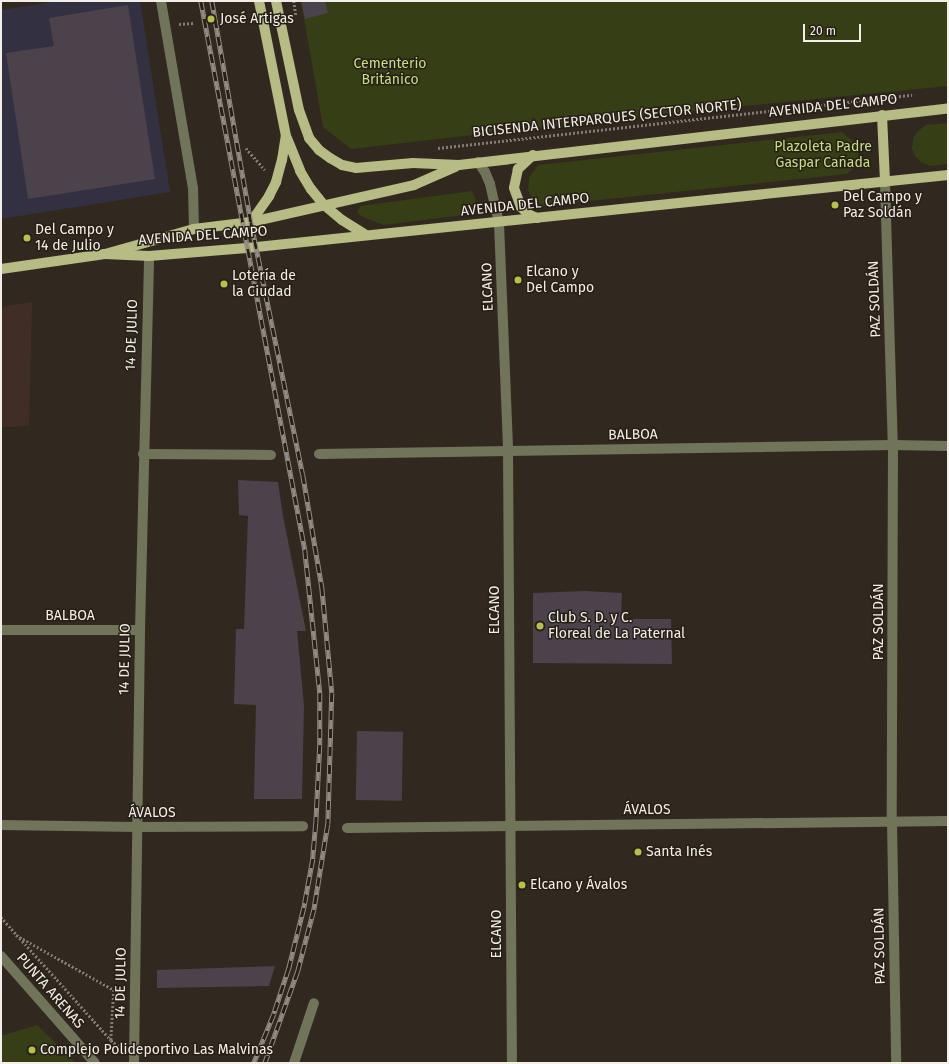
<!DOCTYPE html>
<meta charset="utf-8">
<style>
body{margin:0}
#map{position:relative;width:949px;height:1064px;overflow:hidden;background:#312920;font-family:"Fira Sans",sans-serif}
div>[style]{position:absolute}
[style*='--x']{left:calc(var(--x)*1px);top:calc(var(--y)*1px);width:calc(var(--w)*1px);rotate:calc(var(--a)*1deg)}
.industrial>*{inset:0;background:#323041}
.education>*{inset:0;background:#402e26}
.green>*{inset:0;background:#353e14}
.building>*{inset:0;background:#4b424b;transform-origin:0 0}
.path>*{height:2.5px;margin-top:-1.25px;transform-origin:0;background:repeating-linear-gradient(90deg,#827b73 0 2px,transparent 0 4px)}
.minor>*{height:10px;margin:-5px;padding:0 5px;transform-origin:5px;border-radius:5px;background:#707459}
.major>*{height:10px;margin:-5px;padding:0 5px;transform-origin:5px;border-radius:5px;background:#b6bc84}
.rail>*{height:4.5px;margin-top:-2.25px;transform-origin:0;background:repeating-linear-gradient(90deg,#272017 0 9px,#928b84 0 18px);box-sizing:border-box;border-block:1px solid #928b84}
.dots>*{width:11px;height:11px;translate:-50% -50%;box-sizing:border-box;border:2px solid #272017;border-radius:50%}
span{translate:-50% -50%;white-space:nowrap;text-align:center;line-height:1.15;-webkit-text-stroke:3px #272017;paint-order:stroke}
.poi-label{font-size:14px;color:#f3eee8}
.left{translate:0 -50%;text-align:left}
.park-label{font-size:14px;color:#c8de83}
.street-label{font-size:14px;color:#f3eee8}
.frame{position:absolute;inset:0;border:2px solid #f3eee8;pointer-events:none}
.scale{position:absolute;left:803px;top:24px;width:58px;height:18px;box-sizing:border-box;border:2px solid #f3eee8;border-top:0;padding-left:5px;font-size:12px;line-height:14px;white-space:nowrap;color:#f3eee8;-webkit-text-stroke:3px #272017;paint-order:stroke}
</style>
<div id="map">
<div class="industrial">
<div style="clip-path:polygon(59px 1px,140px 1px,170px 192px,1px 219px,1px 10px)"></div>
</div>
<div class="education">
<div style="clip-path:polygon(32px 302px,29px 426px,1px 427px,1px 307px)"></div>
</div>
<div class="green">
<div style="clip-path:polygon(301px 1px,948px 1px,948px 86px,620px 118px,351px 149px,323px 127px)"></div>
<div style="clip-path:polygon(948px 123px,948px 164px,930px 166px,921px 162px,915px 156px,912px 149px,913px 138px,918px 131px,926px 125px)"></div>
<div style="clip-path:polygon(842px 132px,856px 144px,859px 157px,856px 166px,847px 174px,542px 206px,532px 198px,528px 190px,529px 177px,538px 165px)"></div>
<div style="clip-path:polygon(472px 191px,476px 200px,464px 215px,384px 225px,365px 218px,357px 213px,360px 206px)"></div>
<div style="clip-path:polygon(37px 1025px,76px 1063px,1px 1063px,1px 1036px)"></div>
</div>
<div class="building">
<div style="clip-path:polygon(301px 1px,325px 1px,328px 13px,305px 19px)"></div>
<div style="clip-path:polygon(128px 5px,155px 179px,28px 199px,6px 53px,54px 46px,49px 18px)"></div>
<div style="clip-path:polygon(238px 480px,278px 482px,283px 516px,306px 631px,297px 631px,304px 706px,302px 799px,254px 799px,256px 705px,234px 704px,236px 629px,244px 629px,248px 516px,239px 515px)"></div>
<div style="clip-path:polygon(585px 591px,622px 593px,621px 619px,671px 619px,672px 664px,533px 663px,533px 593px)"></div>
<div style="left:357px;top:731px;width:46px;height:69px;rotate:1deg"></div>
<div style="clip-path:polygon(275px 966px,269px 986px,157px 988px,157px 970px)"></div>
</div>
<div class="path">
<div style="--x:294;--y:1;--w:15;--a:82"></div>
<div style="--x:179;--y:24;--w:15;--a:-4"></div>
<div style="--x:246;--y:148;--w:29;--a:49"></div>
<div style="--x:438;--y:148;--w:477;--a:-6.4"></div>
<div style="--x:1;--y:917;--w:165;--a:48.2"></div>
<div style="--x:16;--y:935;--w:112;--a:29.3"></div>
<div style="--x:114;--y:990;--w:50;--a:93.4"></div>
<div style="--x:111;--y:1040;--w:11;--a:41"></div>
</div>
<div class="minor">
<div style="--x:161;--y:1;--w:190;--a:80.3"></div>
<div style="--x:193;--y:188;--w:41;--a:88.6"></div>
<div style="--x:478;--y:162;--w:12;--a:55"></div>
<div style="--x:485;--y:172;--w:13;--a:67"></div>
<div style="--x:490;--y:184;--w:40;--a:77"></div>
<div style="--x:499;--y:223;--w:228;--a:87.7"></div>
<div style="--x:508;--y:451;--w:612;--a:89.63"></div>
<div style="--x:885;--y:182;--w:263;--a:88.3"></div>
<div style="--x:893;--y:445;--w:377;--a:90.2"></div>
<div style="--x:892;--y:822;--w:241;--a:89"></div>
<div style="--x:143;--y:454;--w:128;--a:0.4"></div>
<div style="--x:319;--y:454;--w:574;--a:-0.9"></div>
<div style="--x:893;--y:445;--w:55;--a:1"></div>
<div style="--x:1;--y:630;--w:139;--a:0"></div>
<div style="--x:1;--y:825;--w:137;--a:0.8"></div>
<div style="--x:138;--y:827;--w:165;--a:-0.3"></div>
<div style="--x:347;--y:828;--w:601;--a:-0.67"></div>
<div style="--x:1;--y:956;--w:142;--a:48.7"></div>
<div style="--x:134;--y:1063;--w:433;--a:-89.2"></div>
<div style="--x:140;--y:630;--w:374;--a:-88.6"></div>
<div style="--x:294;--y:1063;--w:63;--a:-71.6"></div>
</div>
<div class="major">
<div style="--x:276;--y:1;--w:111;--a:78.1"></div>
<div style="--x:299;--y:110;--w:30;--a:70"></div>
<div style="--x:309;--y:138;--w:16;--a:50"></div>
<div style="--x:319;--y:150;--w:14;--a:36"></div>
<div style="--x:330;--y:158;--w:14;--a:30"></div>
<div style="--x:342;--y:165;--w:14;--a:12"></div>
<div style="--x:356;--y:168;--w:57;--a:-5"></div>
<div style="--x:413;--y:163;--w:46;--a:2.5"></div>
<div style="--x:459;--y:165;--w:492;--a:-6.6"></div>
<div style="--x:882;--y:115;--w:67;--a:87.4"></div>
<div style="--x:287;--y:138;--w:35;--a:68"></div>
<div style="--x:300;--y:171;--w:21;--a:59"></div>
<div style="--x:311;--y:189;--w:21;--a:51"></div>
<div style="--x:324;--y:205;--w:23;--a:40"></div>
<div style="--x:342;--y:220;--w:26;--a:32"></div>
<div style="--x:533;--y:155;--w:21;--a:137"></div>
<div style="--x:518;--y:169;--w:19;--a:102"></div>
<div style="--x:514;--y:188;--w:20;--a:70"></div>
<div style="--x:521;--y:207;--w:10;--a:45"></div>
<div style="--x:528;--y:214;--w:10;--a:24"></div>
<div style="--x:251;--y:222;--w:32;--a:-55"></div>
<div style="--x:269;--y:196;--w:16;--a:-63"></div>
<div style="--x:276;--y:182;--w:23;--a:-75"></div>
<div style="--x:282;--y:160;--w:24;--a:-81"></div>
<div style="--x:286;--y:136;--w:138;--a:-101.3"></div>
<div style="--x:105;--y:254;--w:44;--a:2.6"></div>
<div style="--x:149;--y:256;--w:98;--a:-4.7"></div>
<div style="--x:247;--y:248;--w:705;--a:-5.95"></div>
<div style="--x:1;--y:269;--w:105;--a:-8.2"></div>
<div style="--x:105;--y:254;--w:92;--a:-15.7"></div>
<div style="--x:194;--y:229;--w:57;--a:-7"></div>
<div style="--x:251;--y:222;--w:167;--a:-12.8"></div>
<div style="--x:414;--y:185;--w:45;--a:-23.7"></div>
</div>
<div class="rail">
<div style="--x:201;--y:1;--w:559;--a:79.27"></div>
<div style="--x:305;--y:550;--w:144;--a:84"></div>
<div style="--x:320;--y:693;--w:52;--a:90"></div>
<div style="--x:320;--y:745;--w:78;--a:92.9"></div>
<div style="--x:316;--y:823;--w:36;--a:95"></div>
<div style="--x:313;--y:859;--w:50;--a:100.4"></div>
<div style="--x:304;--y:908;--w:62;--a:104"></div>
<div style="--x:289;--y:968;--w:48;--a:108.1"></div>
<div style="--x:274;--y:1014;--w:53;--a:112.2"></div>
<div style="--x:212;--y:1;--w:224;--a:80"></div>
<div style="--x:251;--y:222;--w:258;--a:78.4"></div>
<div style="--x:303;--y:475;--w:114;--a:80.4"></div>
<div style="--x:322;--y:587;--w:106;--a:84.6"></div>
<div style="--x:332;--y:693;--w:131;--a:91.7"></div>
<div style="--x:328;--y:824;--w:87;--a:99.2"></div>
<div style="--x:314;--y:910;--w:63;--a:104.7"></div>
<div style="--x:298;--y:971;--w:98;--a:109.7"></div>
</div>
<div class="dots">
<div style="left:211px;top:19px;background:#b8c147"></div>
<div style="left:835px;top:205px;background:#b8c147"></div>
<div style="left:27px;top:238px;background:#b8c147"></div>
<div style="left:518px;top:280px;background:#b8c147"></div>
<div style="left:224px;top:284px;background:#b8c147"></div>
<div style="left:540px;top:626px;background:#b8c147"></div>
<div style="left:638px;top:852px;background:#b8c147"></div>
<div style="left:522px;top:885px;background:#b8c147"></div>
<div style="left:32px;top:1050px;background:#b8c147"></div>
</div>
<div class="poi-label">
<span class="left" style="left:220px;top:19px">José Artigas</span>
<span class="left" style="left:843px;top:205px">Del Campo y<br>Paz Soldán</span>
<span class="left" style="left:35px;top:238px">Del Campo y<br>14 de Julio</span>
<span class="left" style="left:526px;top:280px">Elcano y<br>Del Campo</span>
<span class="left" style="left:232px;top:284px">Lotería de<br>la Ciudad</span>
<span class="left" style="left:548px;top:626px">Club S. D. y C.<br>Floreal de La Paternal</span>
<span class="left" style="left:646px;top:852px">Santa Inés</span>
<span class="left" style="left:530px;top:885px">Elcano y Ávalos</span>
<span class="left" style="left:40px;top:1050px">Complejo Polideportivo Las Malvinas</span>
</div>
<div class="park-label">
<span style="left:390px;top:72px">Cementerio<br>Británico</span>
<span style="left:823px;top:155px">Plazoleta Padre<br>Gaspar Cañada</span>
</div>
<div class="street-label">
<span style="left:833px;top:106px;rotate:-6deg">AVENIDA DEL CAMPO</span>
<span style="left:607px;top:119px;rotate:-6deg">BICISENDA INTERPARQUES (SECTOR NORTE)</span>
<span style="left:525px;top:205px;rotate:-6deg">AVENIDA DEL CAMPO</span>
<span style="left:203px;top:236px;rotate:-4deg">AVENIDA DEL CAMPO</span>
<span style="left:488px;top:287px;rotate:-92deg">ELCANO</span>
<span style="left:875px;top:299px;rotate:-92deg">PAZ SOLDÁN</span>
<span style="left:132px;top:335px;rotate:-88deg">14 DE JULIO</span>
<span style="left:633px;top:435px;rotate:-1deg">BALBOA</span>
<span style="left:495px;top:610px;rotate:-90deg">ELCANO</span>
<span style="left:70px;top:616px">BALBOA</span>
<span style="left:879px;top:622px;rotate:-90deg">PAZ SOLDÁN</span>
<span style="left:125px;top:659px;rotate:-89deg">14 DE JULIO</span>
<span style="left:647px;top:810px">ÁVALOS</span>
<span style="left:152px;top:813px">ÁVALOS</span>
<span style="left:497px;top:934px;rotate:-90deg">ELCANO</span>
<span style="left:880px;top:946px;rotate:-91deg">PAZ SOLDÁN</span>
<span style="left:121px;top:983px;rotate:-89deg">14 DE JULIO</span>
<span style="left:50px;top:991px;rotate:49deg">PUNTA ARENAS</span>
</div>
<div class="frame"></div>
<div class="scale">20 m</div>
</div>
